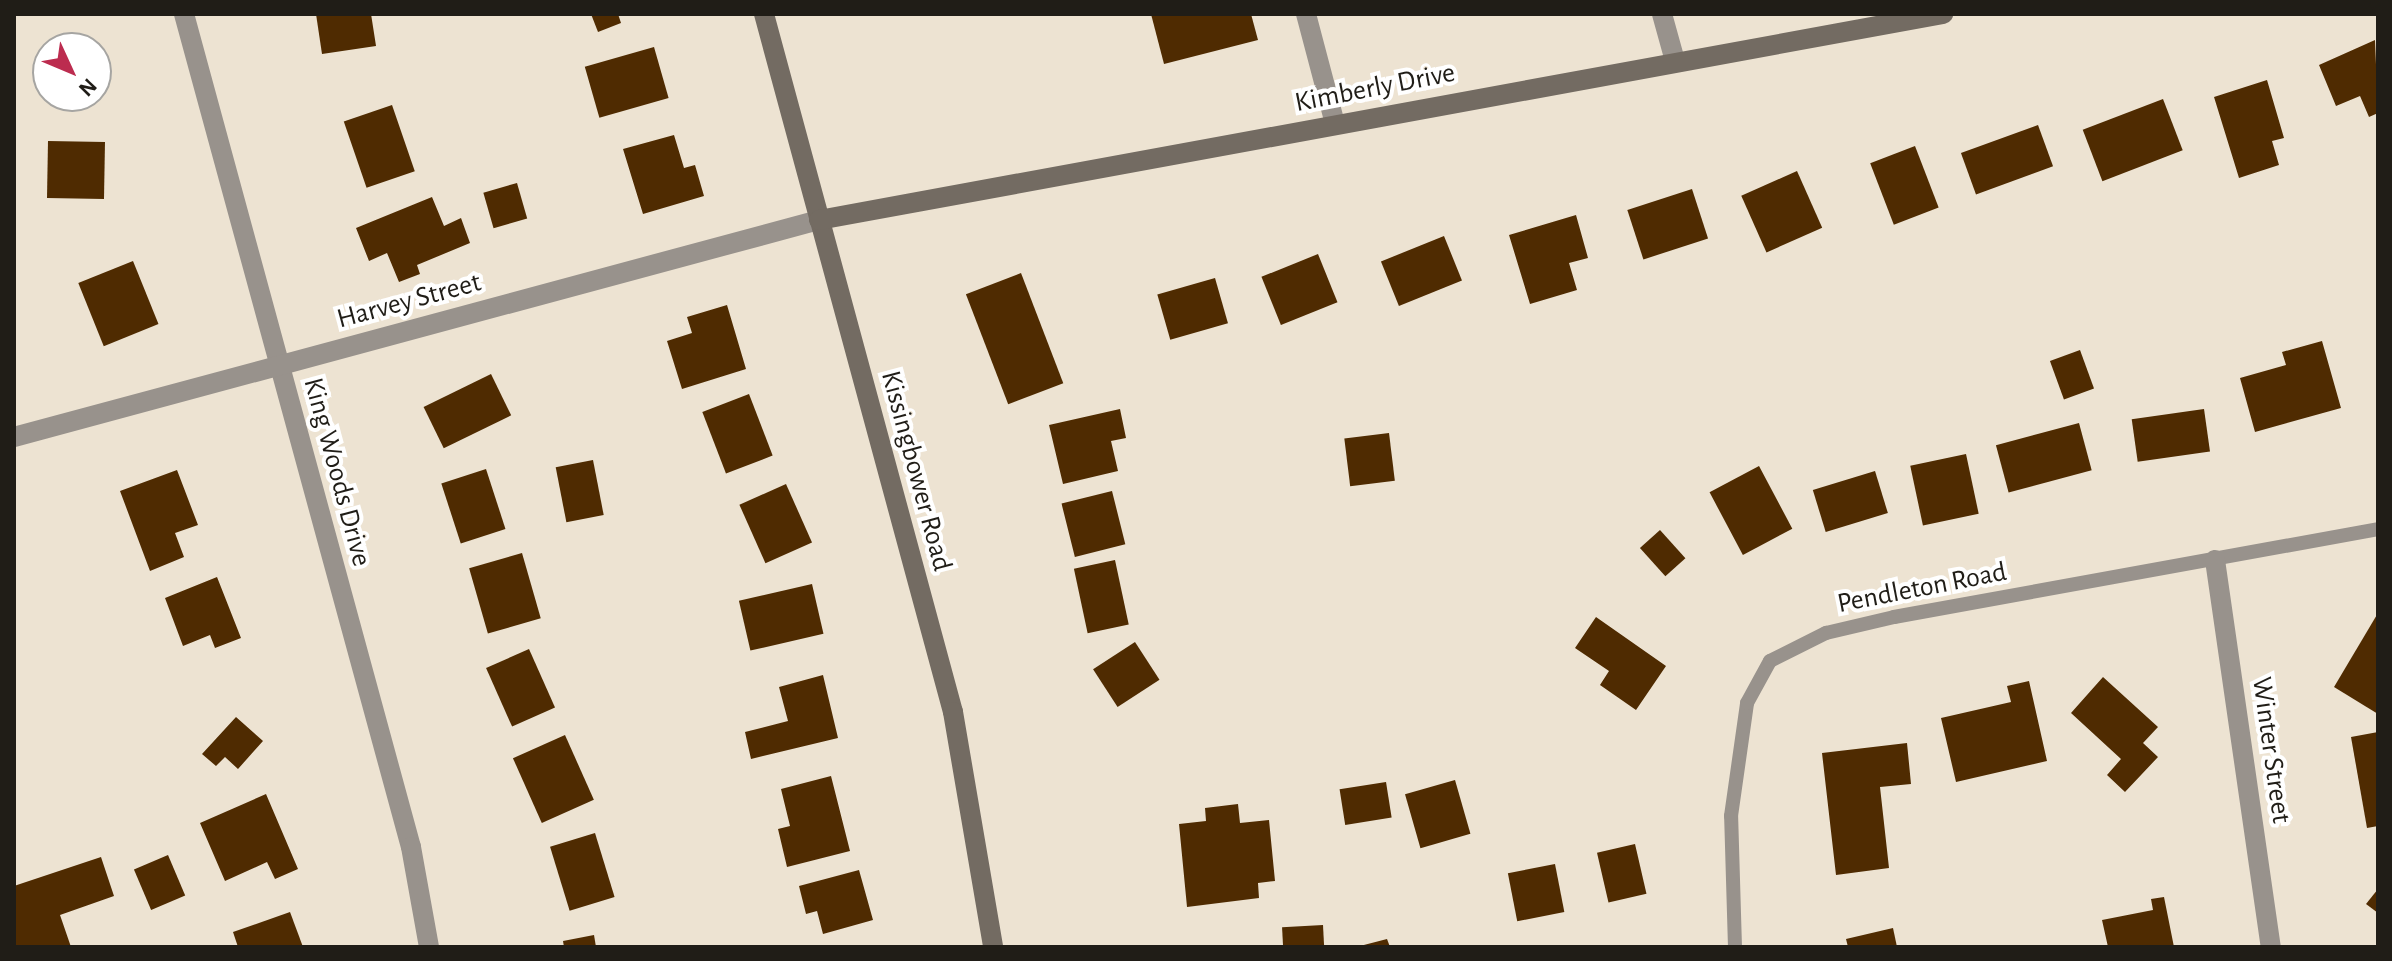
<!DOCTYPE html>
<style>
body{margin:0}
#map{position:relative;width:2392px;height:961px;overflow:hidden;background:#ede3d2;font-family:"Alegreya Sans",sans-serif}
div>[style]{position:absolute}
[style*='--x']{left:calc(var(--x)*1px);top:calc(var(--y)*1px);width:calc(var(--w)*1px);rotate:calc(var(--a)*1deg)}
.building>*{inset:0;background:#4f2b01;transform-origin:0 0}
.lane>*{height:14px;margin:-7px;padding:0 7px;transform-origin:7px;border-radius:7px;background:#98928c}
.street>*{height:20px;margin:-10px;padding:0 10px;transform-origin:10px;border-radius:10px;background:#98928c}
.secondary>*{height:20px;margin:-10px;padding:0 10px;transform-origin:10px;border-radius:10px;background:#736b62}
span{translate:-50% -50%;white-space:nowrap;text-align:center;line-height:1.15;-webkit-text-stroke:8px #fff;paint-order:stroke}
.street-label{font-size:28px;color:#201d17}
.frame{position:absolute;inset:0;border:16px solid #201d17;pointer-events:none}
.north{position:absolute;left:32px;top:32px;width:80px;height:80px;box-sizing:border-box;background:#fff;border:2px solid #a6a5a2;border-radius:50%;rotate:134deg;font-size:22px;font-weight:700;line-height:32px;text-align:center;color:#201d17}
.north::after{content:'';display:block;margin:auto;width:28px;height:36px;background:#bc2c4f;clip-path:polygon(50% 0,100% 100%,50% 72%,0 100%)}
</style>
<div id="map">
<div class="building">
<div style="clip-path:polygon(316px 14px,371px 14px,376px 46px,322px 54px)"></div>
<div style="clip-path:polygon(591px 14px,618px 14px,621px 23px,598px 32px)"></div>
<div style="clip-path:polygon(1151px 14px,1251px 14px,1258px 40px,1164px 64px)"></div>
<div style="clip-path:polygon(2375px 40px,2378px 113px,2369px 117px,2360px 96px,2336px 106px,2319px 65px)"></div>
<div style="left:654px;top:47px;width:53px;height:72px;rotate:74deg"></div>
<div style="clip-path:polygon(2267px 80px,2284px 138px,2272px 141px,2279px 165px,2239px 178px,2214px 97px)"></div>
<div style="left:2163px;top:99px;width:55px;height:86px;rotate:69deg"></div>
<div style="left:392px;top:105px;width:70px;height:51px;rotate:71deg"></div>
<div style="left:2038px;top:125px;width:44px;height:82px;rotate:70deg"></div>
<div style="clip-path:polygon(674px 135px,684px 168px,695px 165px,704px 196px,643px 214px,623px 149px)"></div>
<div style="left:48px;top:141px;width:57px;height:57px;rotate:1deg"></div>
<div style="left:1915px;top:146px;width:66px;height:48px;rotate:69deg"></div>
<div style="left:1797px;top:171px;width:62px;height:61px;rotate:66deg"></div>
<div style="left:517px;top:183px;width:37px;height:35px;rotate:74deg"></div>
<div style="left:1692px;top:189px;width:52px;height:68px;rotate:72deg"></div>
<div style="clip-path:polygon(432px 197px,444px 226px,461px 218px,470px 243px,417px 265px,420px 274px,399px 282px,387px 253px,369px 261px,356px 228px)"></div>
<div style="clip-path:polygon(1576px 215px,1588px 258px,1569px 263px,1577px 290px,1530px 304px,1509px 235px)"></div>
<div style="left:1444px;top:236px;width:48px;height:68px;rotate:68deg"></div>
<div style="left:1318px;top:254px;width:52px;height:61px;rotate:68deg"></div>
<div style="left:133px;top:261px;width:68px;height:59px;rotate:68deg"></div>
<div style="left:1021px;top:273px;width:118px;height:59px;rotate:69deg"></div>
<div style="left:1215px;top:278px;width:47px;height:60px;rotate:74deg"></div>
<div style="clip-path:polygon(727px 305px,746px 369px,682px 389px,667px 341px,692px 333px,687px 317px)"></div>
<div style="clip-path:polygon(2322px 341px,2341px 408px,2255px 432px,2240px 378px,2286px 365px,2282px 352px)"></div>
<div style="left:2080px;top:350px;width:41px;height:32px;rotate:70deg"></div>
<div style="left:491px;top:374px;width:46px;height:75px;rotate:64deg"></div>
<div style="left:749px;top:394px;width:66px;height:50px;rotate:69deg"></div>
<div style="clip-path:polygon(1120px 409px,1126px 438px,1111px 441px,1118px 471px,1063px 484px,1049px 425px)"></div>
<div style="left:2204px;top:409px;width:43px;height:73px;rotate:82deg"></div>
<div style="left:2079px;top:423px;width:49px;height:86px;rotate:75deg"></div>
<div style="left:1389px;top:433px;width:48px;height:45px;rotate:83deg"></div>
<div style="left:1966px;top:454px;width:61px;height:57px;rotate:78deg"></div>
<div style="left:593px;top:460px;width:56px;height:38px;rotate:79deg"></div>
<div style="left:1759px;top:466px;width:71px;height:56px;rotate:62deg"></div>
<div style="left:486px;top:469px;width:63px;height:47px;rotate:72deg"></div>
<div style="clip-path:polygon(177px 470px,198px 525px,175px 533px,184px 557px,150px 571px,120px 491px)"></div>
<div style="left:1875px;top:471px;width:44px;height:65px;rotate:73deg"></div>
<div style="left:786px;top:484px;width:64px;height:51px;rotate:66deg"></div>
<div style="left:1112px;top:491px;width:55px;height:52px;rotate:76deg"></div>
<div style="left:1660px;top:530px;width:38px;height:27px;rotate:48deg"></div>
<div style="left:522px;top:553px;width:68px;height:55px;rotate:74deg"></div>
<div style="left:1115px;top:560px;width:66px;height:42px;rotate:78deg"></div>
<div style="clip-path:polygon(217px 577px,241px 638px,215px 648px,210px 635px,183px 646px,165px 598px)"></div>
<div style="left:812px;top:584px;width:51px;height:75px;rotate:77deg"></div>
<div style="clip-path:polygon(2378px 613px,2378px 714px,2334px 687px)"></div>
<div style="clip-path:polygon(1596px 617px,1666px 666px,1636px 710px,1600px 685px,1609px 671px,1575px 648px)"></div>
<div style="left:1135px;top:642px;width:45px;height:50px;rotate:57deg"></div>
<div style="left:529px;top:649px;width:64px;height:47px;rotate:66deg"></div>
<div style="clip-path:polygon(823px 675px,838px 738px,751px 759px,745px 732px,788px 721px,779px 687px)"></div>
<div style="clip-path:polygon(2103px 677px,2158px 727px,2143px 743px,2158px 757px,2125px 792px,2107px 775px,2121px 759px,2071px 713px)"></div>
<div style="clip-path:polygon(2029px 681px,2047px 761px,1956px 782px,1941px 718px,2011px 702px,2007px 686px)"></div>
<div style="clip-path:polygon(236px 717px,263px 741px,238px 769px,225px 757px,216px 766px,202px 754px)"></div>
<div style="clip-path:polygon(2378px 732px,2378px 826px,2367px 828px,2351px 737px)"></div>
<div style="left:565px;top:735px;width:71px;height:57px;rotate:66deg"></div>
<div style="clip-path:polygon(1907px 743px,1911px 784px,1880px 787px,1889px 868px,1836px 875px,1822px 753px)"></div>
<div style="clip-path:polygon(831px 776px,850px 851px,787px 867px,778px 829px,790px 826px,781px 789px)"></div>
<div style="left:1455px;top:780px;width:56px;height:52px;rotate:74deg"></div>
<div style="left:1386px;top:782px;width:36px;height:47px;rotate:81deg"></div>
<div style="clip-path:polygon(266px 794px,298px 869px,275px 879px,267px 862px,225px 881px,200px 823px)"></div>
<div style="clip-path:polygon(1238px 804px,1240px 823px,1269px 820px,1275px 881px,1258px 883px,1259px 898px,1187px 907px,1179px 824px,1206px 821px,1205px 808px)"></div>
<div style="left:595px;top:833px;width:67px;height:47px;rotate:73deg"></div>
<div style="left:1635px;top:844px;width:51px;height:39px;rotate:77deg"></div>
<div style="left:168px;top:855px;width:44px;height:37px;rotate:67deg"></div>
<div style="clip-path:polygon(101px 857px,114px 896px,60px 915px,71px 947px,14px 947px,14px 886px)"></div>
<div style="left:1555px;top:864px;width:49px;height:48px;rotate:79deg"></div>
<div style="clip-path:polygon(859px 870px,873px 920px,823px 934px,817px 911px,806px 914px,799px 886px)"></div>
<div style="clip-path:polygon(2378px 889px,2378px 913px,2366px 904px)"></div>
<div style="clip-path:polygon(2164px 897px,2174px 947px,2108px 947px,2102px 920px,2153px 910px,2151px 899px)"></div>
<div style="clip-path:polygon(290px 912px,303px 947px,238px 947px,233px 932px)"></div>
<div style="left:1323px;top:925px;width:22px;height:41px;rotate:87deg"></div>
<div style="clip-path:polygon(1893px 928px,1897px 947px,1848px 947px,1846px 939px)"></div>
<div style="clip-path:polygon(594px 935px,596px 947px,564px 947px,563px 941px)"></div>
<div style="clip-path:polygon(1387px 939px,1390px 947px,1361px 947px,1360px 946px)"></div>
</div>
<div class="lane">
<div style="--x:1735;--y:947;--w:131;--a:-91.7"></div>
<div style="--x:1731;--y:816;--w:114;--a:-81.9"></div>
<div style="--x:1747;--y:703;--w:48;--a:-61.3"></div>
<div style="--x:1770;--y:661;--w:63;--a:-26.6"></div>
<div style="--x:1826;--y:633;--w:70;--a:-13.2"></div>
<div style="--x:1894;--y:617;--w:492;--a:-10.3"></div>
</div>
<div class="street">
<div style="--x:184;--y:14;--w:863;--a:74.76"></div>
<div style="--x:411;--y:847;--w:102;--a:79.8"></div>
<div style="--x:1306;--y:14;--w:114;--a:75.2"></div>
<div style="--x:1662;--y:14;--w:49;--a:74.5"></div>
<div style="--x:14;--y:437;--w:834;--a:-15.09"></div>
<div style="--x:2215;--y:560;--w:391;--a:81.8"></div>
</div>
<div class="secondary">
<div style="--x:764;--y:14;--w:723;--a:74.85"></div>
<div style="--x:953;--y:712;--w:238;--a:80.3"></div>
<div style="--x:819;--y:220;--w:1143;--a:-10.39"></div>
</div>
<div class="street-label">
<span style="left:1375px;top:88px;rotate:-11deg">Kimberly Drive</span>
<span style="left:409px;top:301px;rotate:-15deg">Harvey Street</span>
<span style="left:916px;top:471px;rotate:75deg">Kissingbower Road</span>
<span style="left:337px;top:472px;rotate:75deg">King Woods Drive</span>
<span style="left:1922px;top:588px;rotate:-11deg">Pendleton Road</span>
<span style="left:2271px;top:750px;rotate:82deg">Winter Street</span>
</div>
<div class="frame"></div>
<div class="north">N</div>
</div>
